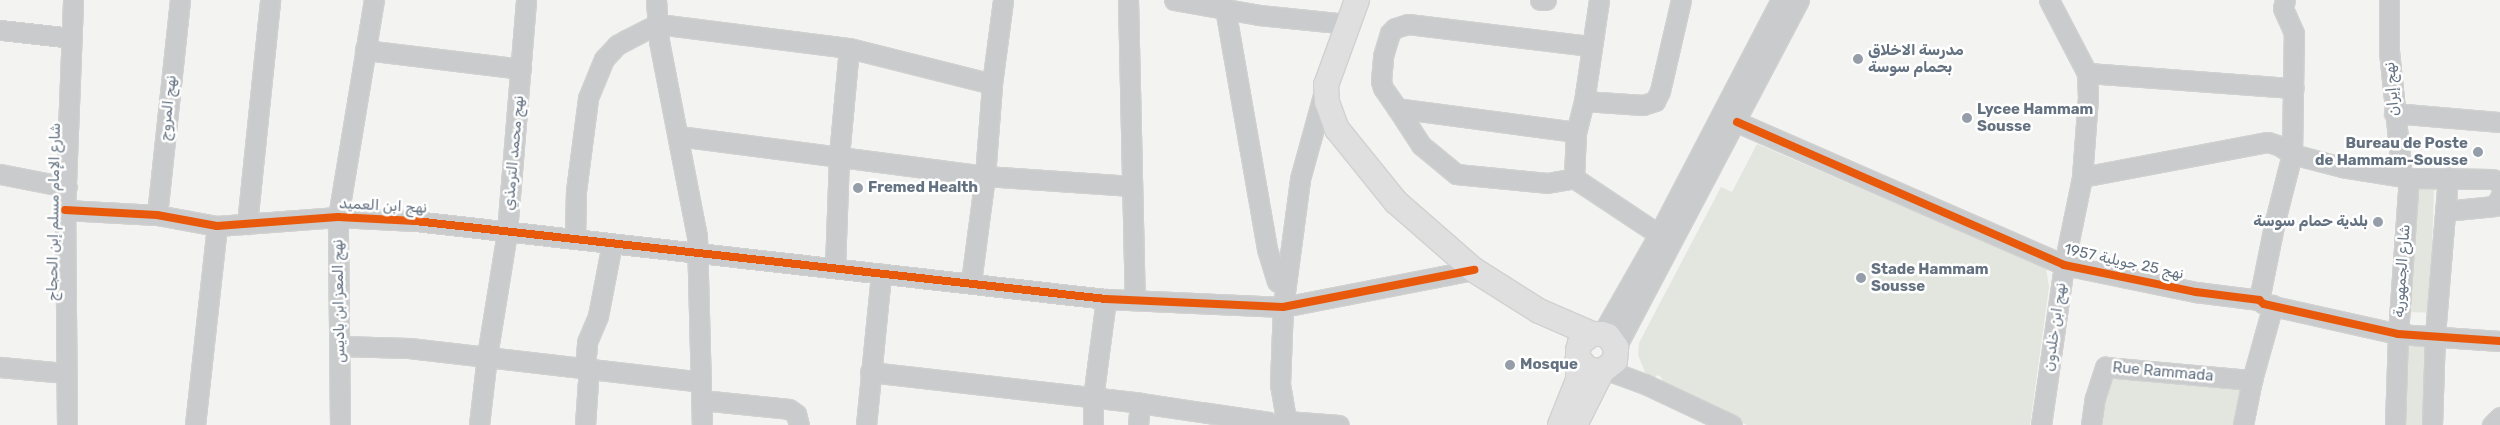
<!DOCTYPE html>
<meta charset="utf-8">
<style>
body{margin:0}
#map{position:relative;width:2500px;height:425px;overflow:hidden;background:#f3f3f1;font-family:Rubik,"Noto Sans Arabic",sans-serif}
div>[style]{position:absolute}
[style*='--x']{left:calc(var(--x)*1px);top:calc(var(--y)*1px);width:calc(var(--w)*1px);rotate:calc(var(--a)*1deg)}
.green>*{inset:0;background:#e2e6df;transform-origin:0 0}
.roads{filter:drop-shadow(1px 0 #d0d1d0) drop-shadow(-1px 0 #d0d1d0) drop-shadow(0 1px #d0d1d0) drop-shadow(0 -1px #d0d1d0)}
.minor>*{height:19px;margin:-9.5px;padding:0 9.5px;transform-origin:9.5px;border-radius:9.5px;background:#cacbcc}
.major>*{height:24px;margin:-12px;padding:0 12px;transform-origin:12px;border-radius:12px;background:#dfdfe0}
.cycleway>*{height:8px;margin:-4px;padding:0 4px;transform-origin:4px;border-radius:4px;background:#e8590c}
.dots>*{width:14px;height:14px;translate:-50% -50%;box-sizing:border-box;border:2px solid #fff;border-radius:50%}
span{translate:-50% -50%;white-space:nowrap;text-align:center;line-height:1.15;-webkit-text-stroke:5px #fff;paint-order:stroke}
.poi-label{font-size:15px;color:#637181;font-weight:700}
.left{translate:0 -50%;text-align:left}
.right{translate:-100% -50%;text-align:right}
.street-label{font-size:15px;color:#637181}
</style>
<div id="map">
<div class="green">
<div style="clip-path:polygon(1757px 144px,2046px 268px,2049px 287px,2030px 425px,1747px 425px,1664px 385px,1661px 377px,1658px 375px,1652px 379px,1647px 377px,1638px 355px,1639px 343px,1721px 187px,1732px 192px)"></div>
<div style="left:2409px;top:189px;width:25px;height:123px;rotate:2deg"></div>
<div style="left:2405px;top:338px;width:26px;height:87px;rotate:4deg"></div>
<div style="clip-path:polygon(2098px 371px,2248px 384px,2237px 425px,2089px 425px)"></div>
</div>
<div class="roads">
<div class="minor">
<div style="--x:656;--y:0;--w:41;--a:85.8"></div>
<div style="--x:659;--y:41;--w:200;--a:79"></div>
<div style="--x:697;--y:237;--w:188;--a:88.5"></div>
<div style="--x:1128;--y:0;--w:300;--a:88.7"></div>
<div style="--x:1174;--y:0;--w:86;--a:10"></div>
<div style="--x:1259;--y:15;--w:88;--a:5.8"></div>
<div style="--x:1540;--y:0;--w:6;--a:0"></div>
<div style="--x:1599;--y:0;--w:102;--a:98.4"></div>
<div style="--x:1584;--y:101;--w:32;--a:104"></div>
<div style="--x:1576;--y:132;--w:46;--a:92.5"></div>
<div style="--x:1574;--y:178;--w:114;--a:33.6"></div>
<div style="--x:2389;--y:0;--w:51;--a:90"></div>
<div style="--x:2389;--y:51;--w:127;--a:84.1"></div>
<div style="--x:1225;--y:8;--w:245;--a:80.1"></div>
<div style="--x:1267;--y:249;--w:34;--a:73"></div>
<div style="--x:1277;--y:281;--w:10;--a:37"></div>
<div style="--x:0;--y:30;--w:72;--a:6.3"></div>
<div style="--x:365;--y:50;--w:157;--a:6.9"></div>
<div style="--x:2087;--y:73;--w:207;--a:4.2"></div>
<div style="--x:1584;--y:101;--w:59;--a:3.9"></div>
<div style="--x:1643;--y:105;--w:13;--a:-18"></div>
<div style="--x:1655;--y:101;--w:11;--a:-63"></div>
<div style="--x:1660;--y:91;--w:93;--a:-77"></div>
<div style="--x:1397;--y:108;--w:44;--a:57"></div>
<div style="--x:1421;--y:145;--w:45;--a:39.6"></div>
<div style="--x:1456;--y:174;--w:91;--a:5.6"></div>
<div style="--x:1547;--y:183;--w:27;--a:-10"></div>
<div style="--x:2394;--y:113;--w:106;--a:4.9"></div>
<div style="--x:1737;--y:122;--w:357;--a:23.6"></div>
<div style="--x:2064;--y:265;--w:135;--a:11.6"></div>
<div style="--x:2196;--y:292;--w:64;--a:7.2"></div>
<div style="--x:2259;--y:300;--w:6;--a:39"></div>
<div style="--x:2264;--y:304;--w:137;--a:12.6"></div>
<div style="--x:2398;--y:334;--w:102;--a:3.9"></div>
<div style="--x:1576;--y:132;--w:181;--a:-172.4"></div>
<div style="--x:1397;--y:108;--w:24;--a:-125"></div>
<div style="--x:1383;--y:88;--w:7;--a:-106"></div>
<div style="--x:1381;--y:81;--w:25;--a:-85"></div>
<div style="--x:1383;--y:56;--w:24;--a:-73"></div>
<div style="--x:1390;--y:33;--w:7;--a:-45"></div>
<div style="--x:1395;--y:28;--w:14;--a:-17"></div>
<div style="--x:1408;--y:24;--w:184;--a:6.9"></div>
<div style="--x:678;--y:136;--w:310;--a:7.4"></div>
<div style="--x:985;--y:176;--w:147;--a:3.9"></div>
<div style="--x:0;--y:174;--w:68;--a:11"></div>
<div style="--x:2082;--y:177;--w:189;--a:-10.7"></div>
<div style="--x:2268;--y:142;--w:13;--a:18"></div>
<div style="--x:2280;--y:146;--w:14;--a:34"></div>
<div style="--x:2292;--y:154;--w:52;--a:14.6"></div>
<div style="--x:2342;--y:167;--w:68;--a:9.3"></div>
<div style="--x:2409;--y:178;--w:83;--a:0.7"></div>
<div style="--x:2492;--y:179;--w:6;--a:18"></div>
<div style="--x:2498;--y:181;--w:4;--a:63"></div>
<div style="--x:65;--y:210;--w:92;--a:3.1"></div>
<div style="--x:157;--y:215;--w:61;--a:10.4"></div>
<div style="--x:217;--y:226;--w:121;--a:-4.3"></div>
<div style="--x:338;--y:217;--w:77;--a:3"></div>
<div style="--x:415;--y:221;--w:695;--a:6.44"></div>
<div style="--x:1106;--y:299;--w:177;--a:2.6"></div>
<div style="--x:1283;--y:307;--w:195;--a:-11"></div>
<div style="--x:2445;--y:211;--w:50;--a:-5.7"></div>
<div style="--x:2495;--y:206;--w:10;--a:-61"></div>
<div style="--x:157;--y:215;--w:216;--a:-83.9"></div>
<div style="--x:247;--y:224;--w:225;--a:-84.1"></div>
<div style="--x:575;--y:238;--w:47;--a:-88.8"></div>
<div style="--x:576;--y:191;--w:94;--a:-82.6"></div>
<div style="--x:588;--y:98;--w:42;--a:-67.7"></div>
<div style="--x:604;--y:59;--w:19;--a:-47"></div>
<div style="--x:617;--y:45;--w:10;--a:-29"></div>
<div style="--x:626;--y:40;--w:36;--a:-27"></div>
<div style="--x:658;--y:24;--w:193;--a:7.2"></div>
<div style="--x:849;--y:48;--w:147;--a:14.1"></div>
<div style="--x:992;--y:84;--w:85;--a:-82.5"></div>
<div style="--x:835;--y:267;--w:111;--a:-87.9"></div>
<div style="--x:839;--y:156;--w:108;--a:-84.7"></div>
<div style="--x:971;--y:282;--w:107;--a:-82.5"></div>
<div style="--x:985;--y:176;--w:92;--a:-85.6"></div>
<div style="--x:2259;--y:300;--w:81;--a:-78.6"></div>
<div style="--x:2275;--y:221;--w:69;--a:-75.8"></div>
<div style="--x:2292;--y:154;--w:121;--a:-89.1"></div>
<div style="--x:2294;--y:33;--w:27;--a:-114"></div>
<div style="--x:2283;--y:8;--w:8;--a:-76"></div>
<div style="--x:1602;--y:334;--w:115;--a:-60.3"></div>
<div style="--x:1659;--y:234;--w:264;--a:-62.5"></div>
<div style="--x:340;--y:346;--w:69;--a:1.7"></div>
<div style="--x:409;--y:348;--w:294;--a:6.6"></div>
<div style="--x:1616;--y:347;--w:392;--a:-62.2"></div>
<div style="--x:0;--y:367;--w:66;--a:5.2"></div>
<div style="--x:585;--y:367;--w:25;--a:-85"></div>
<div style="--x:587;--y:342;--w:28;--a:-67"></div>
<div style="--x:598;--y:316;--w:74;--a:-79.1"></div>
<div style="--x:1607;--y:370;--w:40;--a:20.2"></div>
<div style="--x:1645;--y:384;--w:96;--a:25.2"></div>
<div style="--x:870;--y:372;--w:272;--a:6.5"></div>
<div style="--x:1140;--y:403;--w:130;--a:8.4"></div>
<div style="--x:701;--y:400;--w:88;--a:5.8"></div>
<div style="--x:789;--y:409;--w:9;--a:36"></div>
<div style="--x:796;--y:414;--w:11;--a:75"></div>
<div style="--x:1286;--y:421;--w:53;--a:4.3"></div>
<div style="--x:67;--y:425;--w:215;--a:-90.5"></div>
<div style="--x:65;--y:210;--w:210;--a:-87.8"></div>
<div style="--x:195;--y:425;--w:200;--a:-83.7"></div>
<div style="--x:340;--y:425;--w:208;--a:-90.6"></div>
<div style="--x:338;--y:217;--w:220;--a:-80.6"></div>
<div style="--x:479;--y:425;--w:69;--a:-83.4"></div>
<div style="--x:487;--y:356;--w:126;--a:-80.8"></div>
<div style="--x:507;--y:232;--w:233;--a:-85.3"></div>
<div style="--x:585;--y:425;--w:58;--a:-86.1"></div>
<div style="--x:866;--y:425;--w:152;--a:-84.3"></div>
<div style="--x:1093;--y:425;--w:27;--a:-90"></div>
<div style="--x:1093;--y:398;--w:100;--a:-82.5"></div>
<div style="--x:1138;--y:425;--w:22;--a:-85"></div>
<div style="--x:1287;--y:425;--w:42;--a:-99.7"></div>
<div style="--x:1280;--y:384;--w:77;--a:-87.8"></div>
<div style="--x:1283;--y:307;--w:129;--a:-82.4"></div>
<div style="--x:1300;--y:179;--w:94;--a:-74.6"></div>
<div style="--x:2041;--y:425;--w:162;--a:-81.8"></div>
<div style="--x:2064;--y:265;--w:90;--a:-78.4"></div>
<div style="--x:2082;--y:177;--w:79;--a:-85.7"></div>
<div style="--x:2088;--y:98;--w:25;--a:-92"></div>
<div style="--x:2087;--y:73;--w:82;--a:-117.5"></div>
<div style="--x:2091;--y:425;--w:27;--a:-82"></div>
<div style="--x:2095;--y:398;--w:33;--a:-72"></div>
<div style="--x:2105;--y:367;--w:148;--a:5.1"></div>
<div style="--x:2243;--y:425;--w:46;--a:-78.7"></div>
<div style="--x:2252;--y:380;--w:78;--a:-74.4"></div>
<div style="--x:2395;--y:425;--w:91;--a:-88.1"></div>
<div style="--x:2398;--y:334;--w:156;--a:-86"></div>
<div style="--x:2432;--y:425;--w:90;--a:-88.1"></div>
<div style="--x:2435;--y:335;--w:158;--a:-85.3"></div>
<div style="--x:2492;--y:425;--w:11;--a:-45"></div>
</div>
<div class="major">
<div style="--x:1357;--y:0;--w:90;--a:110"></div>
<div style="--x:1326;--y:85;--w:17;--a:87"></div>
<div style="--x:1327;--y:102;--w:29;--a:70"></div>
<div style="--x:1337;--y:129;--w:94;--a:51.1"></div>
<div style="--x:1396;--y:202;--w:103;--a:41.1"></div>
<div style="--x:1474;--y:270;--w:77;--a:32.2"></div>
<div style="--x:1539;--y:311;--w:58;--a:23.5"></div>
<div style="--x:1576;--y:423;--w:58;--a:-63.4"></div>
<div style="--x:1560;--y:425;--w:48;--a:-68.2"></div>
<div style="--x:1578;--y:380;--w:30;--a:-90"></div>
<div style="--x:1578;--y:350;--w:7;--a:-74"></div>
<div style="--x:1580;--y:343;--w:15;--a:-37"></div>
<div style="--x:1592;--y:334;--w:10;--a:0"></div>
<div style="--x:1602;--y:334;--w:6;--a:18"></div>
<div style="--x:1608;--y:336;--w:14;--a:54"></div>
<div style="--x:1616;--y:347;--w:14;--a:94"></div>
<div style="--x:1615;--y:361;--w:16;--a:142"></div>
<div style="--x:1602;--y:371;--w:14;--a:-176"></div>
<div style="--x:1588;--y:370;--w:16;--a:-130"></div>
</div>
</div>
<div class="cycleway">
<div style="--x:1737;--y:122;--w:357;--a:23.6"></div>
<div style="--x:2064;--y:265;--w:135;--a:11.6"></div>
<div style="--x:2196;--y:292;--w:64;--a:7.2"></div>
<div style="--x:2259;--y:300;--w:6;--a:39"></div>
<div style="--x:2264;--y:304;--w:137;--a:12.6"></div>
<div style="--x:2398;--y:334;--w:102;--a:3.9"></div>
<div style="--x:65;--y:210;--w:92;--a:3.1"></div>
<div style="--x:157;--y:215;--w:61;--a:10.4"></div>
<div style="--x:217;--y:226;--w:121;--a:-4.3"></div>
<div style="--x:338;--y:217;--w:77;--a:3"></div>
<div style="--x:415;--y:221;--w:695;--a:6.44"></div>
<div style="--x:1106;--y:299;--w:177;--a:2.6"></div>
<div style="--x:1283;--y:307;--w:195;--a:-11"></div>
</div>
<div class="dots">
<div style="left:1858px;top:59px;background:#959ea8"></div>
<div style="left:1967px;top:118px;background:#959ea8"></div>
<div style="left:2478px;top:152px;background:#959ea8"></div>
<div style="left:858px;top:188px;background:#959ea8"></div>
<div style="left:2378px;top:222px;background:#959ea8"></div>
<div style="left:1861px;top:278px;background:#959ea8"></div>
<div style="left:1510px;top:365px;background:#959ea8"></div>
</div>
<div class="poi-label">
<span class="left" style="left:1868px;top:59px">مدرسة الاخلاق<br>بحمام سوسة</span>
<span class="left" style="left:1977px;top:118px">Lycee Hammam<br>Sousse</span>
<span class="right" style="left:2468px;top:152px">Bureau de Poste<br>de Hammam-Sousse</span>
<span class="left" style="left:868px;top:188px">Fremed Health</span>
<span class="right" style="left:2368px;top:222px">بلدية حمام سوسة</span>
<span class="left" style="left:1871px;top:278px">Stade Hammam<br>Sousse</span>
<span class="left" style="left:1520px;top:365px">Mosque</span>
</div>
<div class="street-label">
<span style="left:2392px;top:89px;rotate:-95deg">نهج إيران</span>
<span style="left:168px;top:108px;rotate:-84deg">نهج المروج</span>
<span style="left:514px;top:153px;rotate:-85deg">نهج محمد الترمذي</span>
<span style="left:383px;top:206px;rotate:3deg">نهج ابن العميد</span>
<span style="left:54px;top:212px;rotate:-89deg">شارع اﻹمام مسلم إبن الحجاج</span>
<span style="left:2124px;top:262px;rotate:12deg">نهج 25 جويلية 1957</span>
<span style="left:2402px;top:271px;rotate:-86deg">شارع الجمهورية</span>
<span style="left:339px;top:301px;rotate:-91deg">نهج المعز ابن باديس</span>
<span style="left:2055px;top:327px;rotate:-82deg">نهج ابن خلدون</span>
<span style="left:2163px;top:372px;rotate:5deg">Rue Rammada</span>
</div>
</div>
